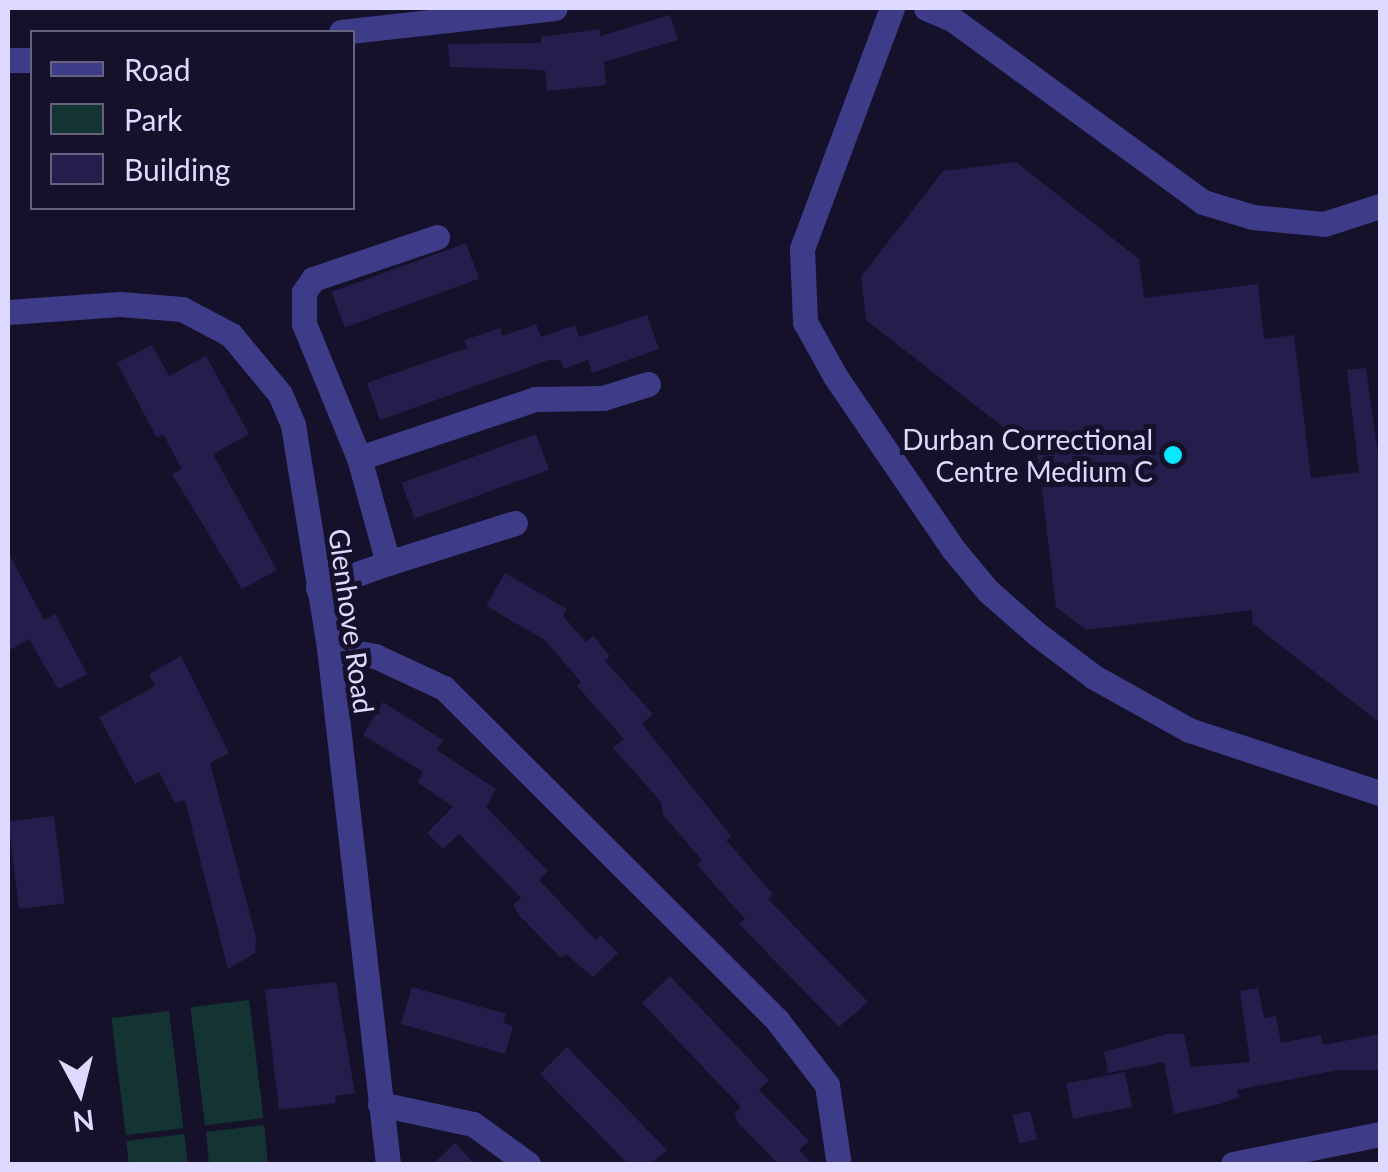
<!DOCTYPE html>
<style>
body{margin:0}
#map{position:relative;width:1388px;height:1172px;overflow:hidden;background:#15112a;font-family:Lato,sans-serif}
div>[style]{position:absolute}
[style*='--x']{left:calc(var(--x)*1px);top:calc(var(--y)*1px);width:calc(var(--w)*1px);rotate:calc(var(--a)*1deg)}
.green>*{inset:0;background:#143433;transform-origin:0 0}
.building>*{inset:0;background:#251d4b;transform-origin:0 0}
.minor>*{height:25px;margin:-12.5px;padding:0 12.5px;transform-origin:12.5px;border-radius:12.5px;background:#3e3c89}
.dots>*{width:28px;height:28px;translate:-50% -50%;box-sizing:border-box;border:5px solid #15112a;border-radius:50%}
span{translate:-50% -50%;white-space:nowrap;text-align:center;line-height:1.15;-webkit-text-stroke:10px #15112a;paint-order:stroke}
.poi-label{font-size:28px;color:#dedaff}
.right{translate:-100% -50%;text-align:right}
.street-label{font-size:28px;color:#dedaff}
.frame{position:absolute;inset:0;border:10px solid #dedaff;pointer-events:none}
.legend{position:absolute;left:30px;top:30px;width:325px;height:180px;box-sizing:border-box;background:#15112a;border:2px solid #65617f;margin:0;padding:12px 18px;list-style:none;font-size:30px;color:#dedaff}
.legend li{display:flex;align-items:center;gap:20px;height:50px}
.legend b{width:50px;border:2px solid #65617f}
.north{position:absolute;left:30px;top:1042px;width:100px;height:100px;-webkit-text-stroke:8px #15112a;paint-order:stroke;rotate:173deg;font-size:28px;font-weight:700;line-height:40px;text-align:center;color:#dedaff}
.north::after{content:'';display:block;margin:auto;width:35px;height:45px;background:#dedaff;clip-path:polygon(50% 0,100% 100%,50% 72%,0 100%)}
</style>
<div id="map">
<div class="green">
<div style="left:249px;top:1000px;width:119px;height:59px;rotate:83deg"></div>
<div style="left:169px;top:1011px;width:118px;height:58px;rotate:83deg"></div>
<div style="clip-path:polygon(264px 1125px,268px 1164px,209px 1164px,206px 1132px)"></div>
<div style="clip-path:polygon(184px 1134px,188px 1164px,129px 1164px,126px 1141px)"></div>
</div>
<div class="building">
<div style="clip-path:polygon(670px 15px,678px 40px,604px 62px,606px 85px,547px 91px,545px 70px,450px 67px,448px 44px,541px 43px,541px 37px,600px 29px,600px 36px)"></div>
<div style="clip-path:polygon(1016px 162px,1139px 259px,1144px 298px,1258px 284px,1264px 339px,1294px 335px,1311px 478px,1359px 472px,1347px 370px,1366px 368px,1380px 469px,1380px 723px,1253px 624px,1252px 610px,1086px 630px,1056px 607px,1036px 441px,1022px 442px,866px 320px,861px 277px,943px 171px)"></div>
<div style="left:466px;top:243px;width:38px;height:143px;rotate:70deg"></div>
<div style="clip-path:polygon(647px 315px,659px 349px,592px 373px,588px 360px,564px 369px,560px 360px,549px 360px,380px 420px,367px 383px,467px 348px,464px 340px,500px 328px,502px 336px,536px 324px,541px 337px,575px 325px,579px 337px)"></div>
<div style="clip-path:polygon(152px 345px,169px 376px,206px 356px,249px 434px,213px 454px,277px 570px,242px 589px,172px 474px,182px 469px,163px 434px,157px 438px,117px 363px)"></div>
<div style="left:536px;top:434px;width:38px;height:143px;rotate:70deg"></div>
<div style="clip-path:polygon(8px 552px,44px 620px,55px 614px,87px 674px,58px 689px,29px 639px,8px 651px)"></div>
<div style="clip-path:polygon(505px 573px,567px 609px,563px 616px,586px 642px,593px 636px,610px 656px,605px 661px,653px 714px,642px 724px,731px 836px,726px 840px,773px 894px,768px 899px,868px 1002px,839px 1027px,739px 924px,745px 919px,697px 865px,702px 860px,663px 815px,661px 802px,613px 748px,624px 739px,577px 686px,581px 682px,545px 640px,486px 606px)"></div>
<div style="clip-path:polygon(181px 656px,229px 753px,210px 763px,256px 937px,255px 953px,228px 969px,185px 800px,175px 803px,159px 772px,135px 784px,99px 717px,155px 686px,149px 674px)"></div>
<div style="clip-path:polygon(383px 702px,443px 740px,437px 750px,496px 789px,486px 807px,548px 871px,539px 880px,596px 940px,601px 935px,618px 953px,593px 977px,566px 954px,561px 958px,519px 915px,513px 905px,521px 898px,459px 834px,443px 849px,427px 833px,453px 807px,417px 782px,423px 772px,363px 735px)"></div>
<div style="left:54px;top:816px;width:88px;height:46px;rotate:83deg"></div>
<div style="clip-path:polygon(670px 976px,769px 1080px,759px 1090px,809px 1141px,799px 1150px,812px 1164px,778px 1164px,739px 1124px,734px 1114px,741px 1107px,642px 1003px)"></div>
<div style="clip-path:polygon(336px 982px,355px 1093px,335px 1096px,336px 1103px,279px 1110px,265px 990px)"></div>
<div style="clip-path:polygon(412px 987px,506px 1014px,503px 1023px,513px 1026px,505px 1054px,401px 1024px)"></div>
<div style="clip-path:polygon(1258px 988px,1264px 1018px,1276px 1016px,1281px 1043px,1321px 1035px,1323px 1045px,1380px 1034px,1380px 1070px,1338px 1070px,1237px 1090px,1239px 1097px,1220px 1104px,1174px 1114px,1164px 1062px,1108px 1073px,1104px 1052px,1167px 1034px,1184px 1034px,1191px 1067px,1250px 1062px,1240px 991px)"></div>
<div style="clip-path:polygon(567px 1047px,667px 1150px,651px 1164px,628px 1164px,540px 1074px)"></div>
<div style="left:1125px;top:1072px;width:36px;height:60px;rotate:79deg"></div>
<div style="left:1030px;top:1111px;width:29px;height:18px;rotate:76deg"></div>
<div style="clip-path:polygon(455px 1143px,475px 1164px,433px 1164px)"></div>
</div>
<div class="minor">
<div style="--x:892;--y:8;--w:257;--a:110.5"></div>
<div style="--x:802;--y:249;--w:73;--a:87.6"></div>
<div style="--x:805;--y:322;--w:62;--a:60.9"></div>
<div style="--x:835;--y:376;--w:209;--a:55.7"></div>
<div style="--x:953;--y:549;--w:55;--a:50.2"></div>
<div style="--x:988;--y:591;--w:65;--a:41.3"></div>
<div style="--x:1037;--y:634;--w:71;--a:37"></div>
<div style="--x:1094;--y:677;--w:109;--a:29.2"></div>
<div style="--x:1189;--y:730;--w:201;--a:18.3"></div>
<div style="--x:926;--y:8;--w:28;--a:23"></div>
<div style="--x:952;--y:19;--w:311;--a:36.1"></div>
<div style="--x:1203;--y:202;--w:52;--a:16.7"></div>
<div style="--x:1253;--y:217;--w:71;--a:5.6"></div>
<div style="--x:1324;--y:224;--w:59;--a:-17.8"></div>
<div style="--x:341;--y:32;--w:215;--a:-6.4"></div>
<div style="--x:8;--y:60;--w:24;--a:0"></div>
<div style="--x:8;--y:312;--w:112;--a:-4.1"></div>
<div style="--x:120;--y:304;--w:62;--a:4.6"></div>
<div style="--x:182;--y:309;--w:55;--a:28"></div>
<div style="--x:231;--y:335;--w:77;--a:50.3"></div>
<div style="--x:280;--y:394;--w:34;--a:67"></div>
<div style="--x:293;--y:425;--w:226;--a:80.8"></div>
<div style="--x:329;--y:648;--w:519;--a:83.48"></div>
<div style="--x:359;--y:458;--w:145;--a:-112.3"></div>
<div style="--x:304;--y:324;--w:32;--a:-90"></div>
<div style="--x:304;--y:292;--w:16;--a:-55"></div>
<div style="--x:313;--y:279;--w:131;--a:-18.7"></div>
<div style="--x:388;--y:563;--w:133;--a:-17.5"></div>
<div style="--x:318;--y:588;--w:74;--a:-19.7"></div>
<div style="--x:388;--y:563;--w:109;--a:-105.4"></div>
<div style="--x:359;--y:458;--w:186;--a:-18.5"></div>
<div style="--x:535;--y:399;--w:68;--a:-0.8"></div>
<div style="--x:603;--y:398;--w:47;--a:-17.3"></div>
<div style="--x:329;--y:648;--w:47;--a:9.9"></div>
<div style="--x:375;--y:656;--w:76;--a:24.9"></div>
<div style="--x:444;--y:688;--w:470;--a:44.9"></div>
<div style="--x:777;--y:1020;--w:82;--a:52.4"></div>
<div style="--x:827;--y:1085;--w:75;--a:81.5"></div>
<div style="--x:380;--y:1104;--w:95;--a:12.1"></div>
<div style="--x:473;--y:1124;--w:68;--a:36"></div>
<div style="--x:1233;--y:1164;--w:150;--a:-11.5"></div>
</div>
<div class="dots">
<div style="left:1173px;top:455px;background:#06e9ff"></div>
</div>
<div class="poi-label">
<span class="right" style="left:1153px;top:455px">Durban Correctional<br>Centre Medium C</span>
</div>
<div class="street-label">
<span style="left:352px;top:621px;rotate:82deg">Glenhove Road</span>
</div>
<div class="frame"></div>
<ul class="legend">
<li><b style="height:12px;background:#3e3c89"></b>Road</li>
<li><b style="height:28px;background:#143433"></b>Park</li>
<li><b style="height:28px;background:#251d4b"></b>Building</li>
</ul>
<div class="north">N</div>
</div>
